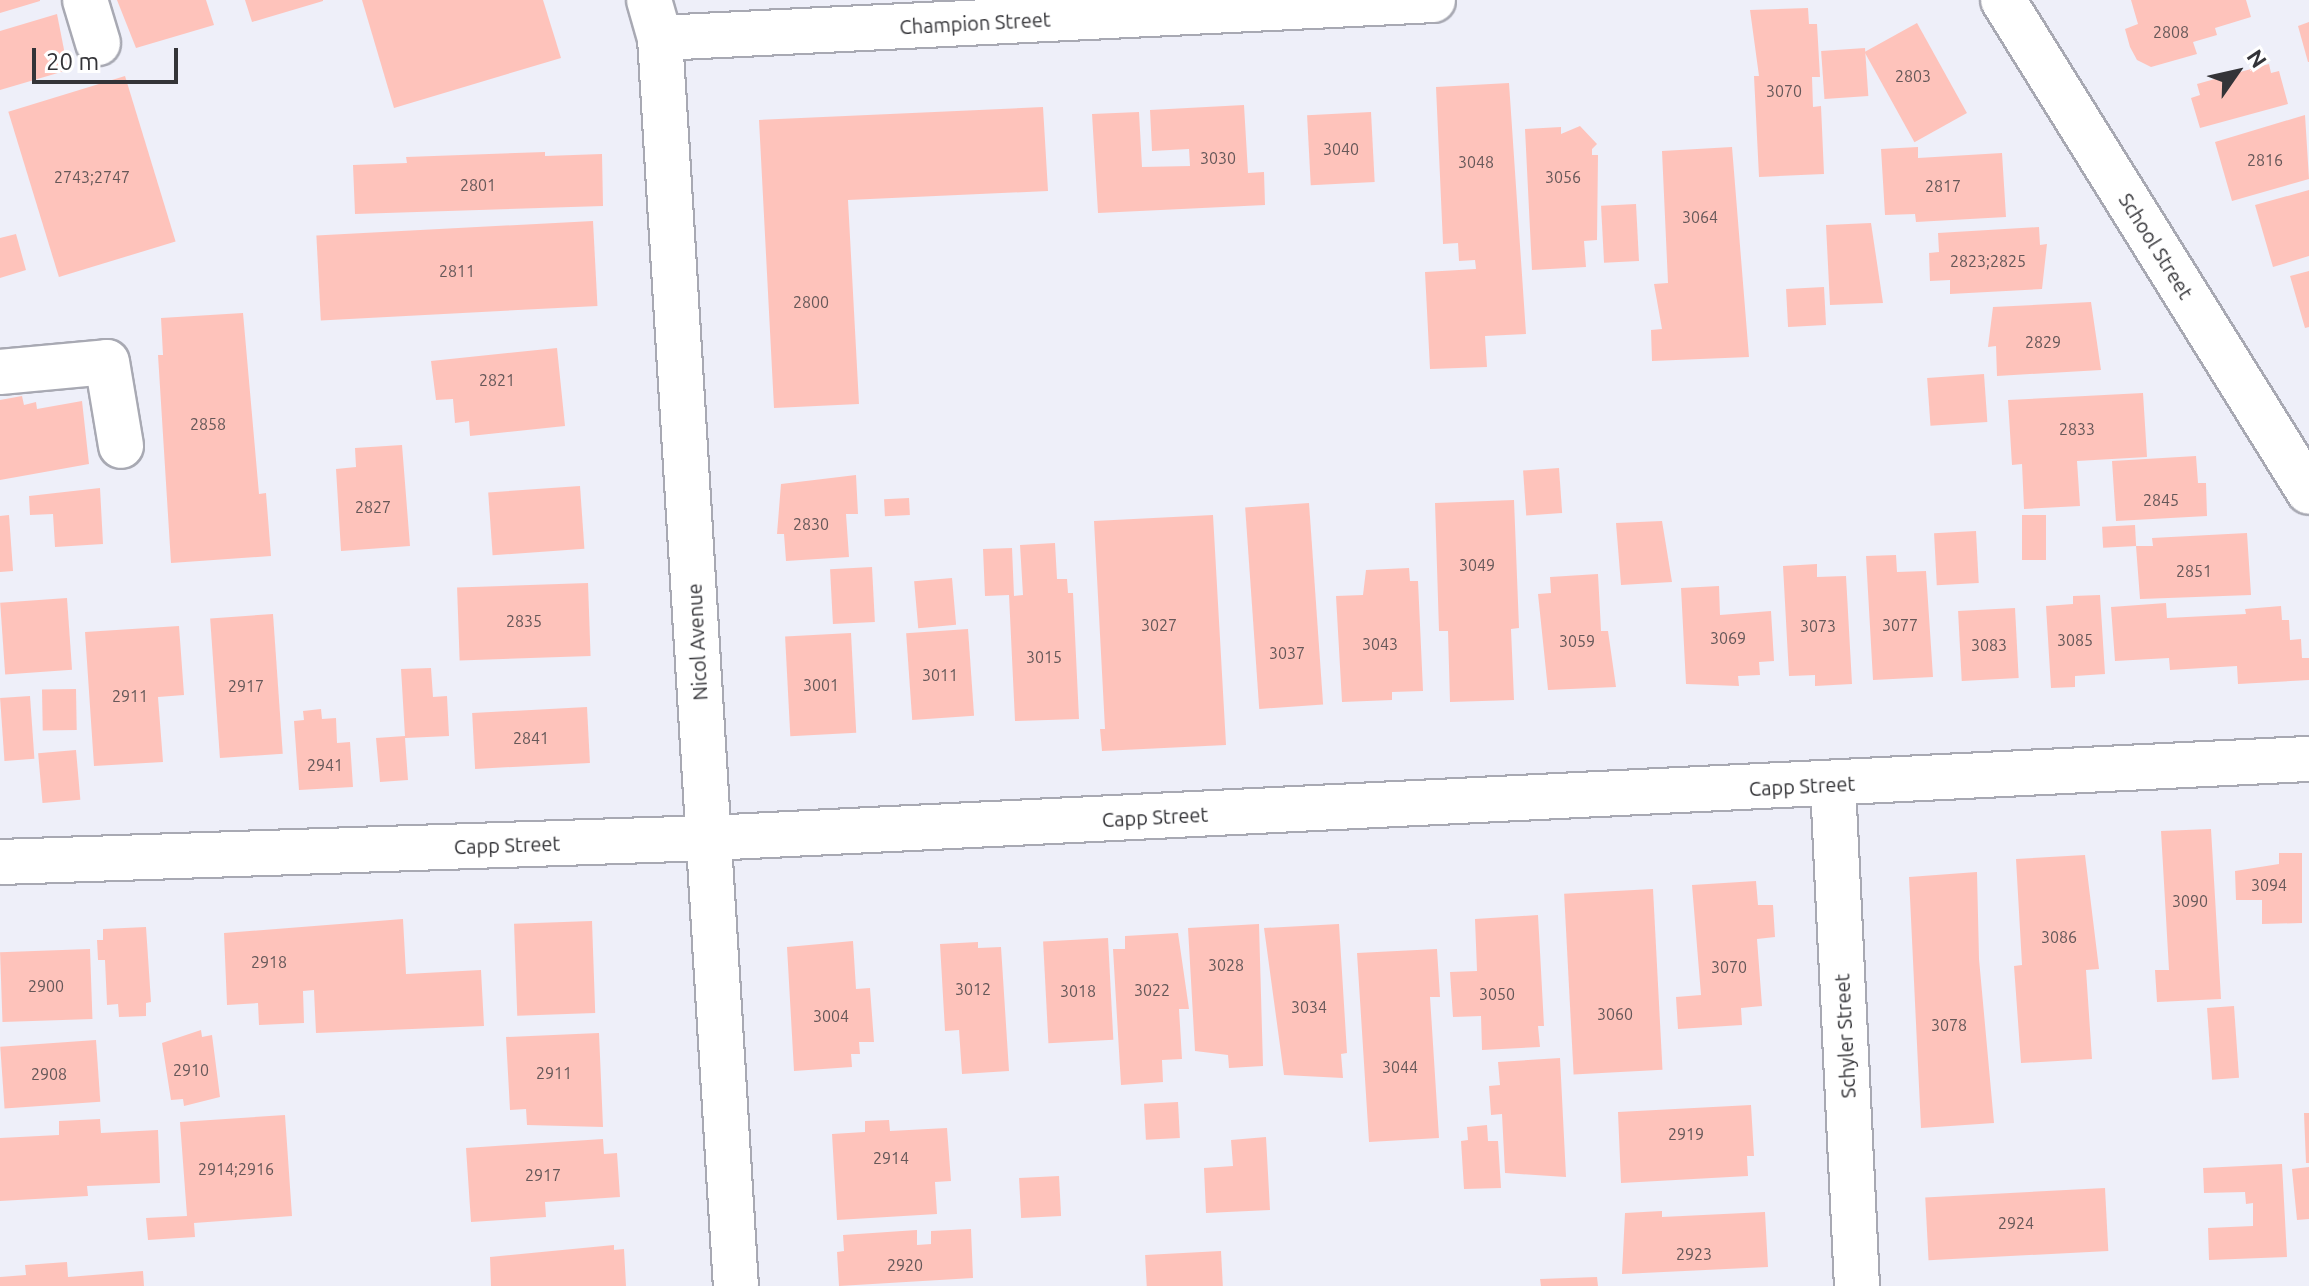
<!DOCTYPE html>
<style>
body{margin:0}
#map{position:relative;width:2309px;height:1286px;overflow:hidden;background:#eeeff9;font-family:Ubuntu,sans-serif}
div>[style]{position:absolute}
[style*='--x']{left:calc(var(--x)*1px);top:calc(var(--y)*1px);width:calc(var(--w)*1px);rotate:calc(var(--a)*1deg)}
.building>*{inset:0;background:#fec3bb;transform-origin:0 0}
.roads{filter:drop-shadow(2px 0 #a8a9b3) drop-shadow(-2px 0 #a8a9b3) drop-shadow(0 2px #a8a9b3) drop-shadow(0 -2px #a8a9b3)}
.minor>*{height:44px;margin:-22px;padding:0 22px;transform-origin:22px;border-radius:22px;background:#fff}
span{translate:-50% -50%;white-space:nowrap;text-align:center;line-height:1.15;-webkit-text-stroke:6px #fff;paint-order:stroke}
.number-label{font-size:16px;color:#665859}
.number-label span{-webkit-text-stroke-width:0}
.street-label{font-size:20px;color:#343438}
.north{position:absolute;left:2197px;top:32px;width:80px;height:80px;-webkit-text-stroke:6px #fff;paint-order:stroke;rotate:56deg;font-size:22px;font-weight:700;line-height:32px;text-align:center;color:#343438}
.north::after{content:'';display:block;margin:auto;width:28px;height:36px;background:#343438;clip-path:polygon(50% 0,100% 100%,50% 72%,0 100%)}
.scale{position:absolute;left:32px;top:48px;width:146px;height:36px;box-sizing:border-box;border:4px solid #343438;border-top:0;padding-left:10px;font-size:24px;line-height:28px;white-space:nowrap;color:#343438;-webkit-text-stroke:6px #fff;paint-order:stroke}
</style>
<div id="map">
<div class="building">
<div style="clip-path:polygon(0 0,40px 0,40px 1px,0 13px)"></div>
<div style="clip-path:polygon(117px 0,206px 0,214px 25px,136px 48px)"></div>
<div style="clip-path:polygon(245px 0,323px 0,323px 1px,252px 22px)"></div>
<div style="clip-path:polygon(362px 0,543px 0,561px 58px,394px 108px)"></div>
<div style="clip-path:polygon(2131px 0,2246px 0,2251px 17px,2215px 28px,2217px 35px,2193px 42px,2197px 54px,2151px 67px,2137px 60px,2130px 47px,2125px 29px,2138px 24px)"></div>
<div style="clip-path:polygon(1808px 8px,1809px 24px,1817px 24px,1820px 77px,1812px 77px,1813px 107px,1821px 106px,1824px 174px,1759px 177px,1754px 76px,1759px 76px,1750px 10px)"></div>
<div style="clip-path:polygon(57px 14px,68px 70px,0 90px,0 31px)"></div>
<div style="clip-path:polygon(2309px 22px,2309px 62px,2308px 62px,2298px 26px)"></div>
<div style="left:1917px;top:23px;width:103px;height:60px;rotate:61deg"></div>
<div style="left:1865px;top:48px;width:48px;height:44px;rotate:86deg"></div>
<div style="clip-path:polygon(2269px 64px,2271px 73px,2279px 71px,2288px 104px,2200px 128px,2191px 98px,2200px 95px,2197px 84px)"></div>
<div style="left:125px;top:76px;width:173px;height:122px;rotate:73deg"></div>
<div style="clip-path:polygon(1509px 83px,1526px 334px,1485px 336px,1487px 367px,1430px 369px,1425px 272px,1476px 269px,1475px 260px,1459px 261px,1458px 243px,1443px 244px,1436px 87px)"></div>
<div style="clip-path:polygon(1244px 105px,1248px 173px,1264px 172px,1265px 205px,1098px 213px,1092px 114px,1139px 112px,1142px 167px,1190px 166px,1189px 149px,1152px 151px,1150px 110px)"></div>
<div style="clip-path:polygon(1043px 107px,1048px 191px,848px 200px,859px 404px,774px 408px,759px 120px)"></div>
<div style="left:1371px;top:112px;width:70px;height:64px;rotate:87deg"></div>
<div style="clip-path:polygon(2305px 115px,2309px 179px,2232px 201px,2215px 142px)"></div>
<div style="clip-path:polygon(1580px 126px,1597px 144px,1592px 149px,1592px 155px,1598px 155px,1597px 240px,1584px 241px,1586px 267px,1532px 270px,1525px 129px,1561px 127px,1561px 134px)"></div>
<div style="clip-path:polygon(1732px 147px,1749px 357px,1652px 361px,1651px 330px,1662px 329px,1654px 284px,1668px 283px,1662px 151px)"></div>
<div style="clip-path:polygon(1918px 147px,1918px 158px,2002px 153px,2006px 217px,1916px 222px,1915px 214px,1885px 215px,1881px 149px)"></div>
<div style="clip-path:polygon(545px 152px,545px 156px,602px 154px,603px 206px,355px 214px,353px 165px,407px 163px,406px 157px)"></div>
<div style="clip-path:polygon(2309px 190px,2309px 256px,2273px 267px,2255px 205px)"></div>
<div style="left:1636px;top:204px;width:57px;height:35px;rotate:87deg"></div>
<div style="left:593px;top:221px;width:85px;height:277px;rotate:87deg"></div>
<div style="clip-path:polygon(1871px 223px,1883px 303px,1830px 305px,1826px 225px)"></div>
<div style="clip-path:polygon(2039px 227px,2040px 245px,2047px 244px,2042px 289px,1950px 294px,1950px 280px,1930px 281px,1929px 253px,1939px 252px,1938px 233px)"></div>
<div style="clip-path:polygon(16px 234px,26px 270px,0 278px,0 238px)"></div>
<div style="clip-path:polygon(2309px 271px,2309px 327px,2305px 328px,2290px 276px)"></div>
<div style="left:1824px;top:287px;width:38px;height:38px;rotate:87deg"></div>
<div style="clip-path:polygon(2091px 302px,2101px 370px,1997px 376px,1996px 346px,1988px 347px,1993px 307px)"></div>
<div style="clip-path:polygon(243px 313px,259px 494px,266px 493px,271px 556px,171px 563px,158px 355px,163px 355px,161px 318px)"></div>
<div style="clip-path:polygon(557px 348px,565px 426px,470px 436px,469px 421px,455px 423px,453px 399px,436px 400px,431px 361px)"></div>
<div style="left:1984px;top:374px;width:48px;height:57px;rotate:86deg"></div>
<div style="clip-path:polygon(2143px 393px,2147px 457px,2077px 461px,2080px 506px,2024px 509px,2022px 464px,2012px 465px,2008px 400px)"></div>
<div style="clip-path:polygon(22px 396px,24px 405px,36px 402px,37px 409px,82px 401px,89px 464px,0 480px,0 400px)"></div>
<div style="clip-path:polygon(402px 445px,410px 546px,341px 551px,336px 469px,356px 467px,355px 448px)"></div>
<div style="clip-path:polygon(2196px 456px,2198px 483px,2206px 483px,2207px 516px,2116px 521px,2112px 461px)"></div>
<div style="left:1559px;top:468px;width:45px;height:36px;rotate:86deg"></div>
<div style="clip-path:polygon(856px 475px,858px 514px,846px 514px,849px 557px,786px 561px,784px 534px,777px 534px,781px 484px)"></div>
<div style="left:580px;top:486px;width:63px;height:92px;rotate:86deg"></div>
<div style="clip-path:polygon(100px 488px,103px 544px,55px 547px,53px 514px,30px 515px,29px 496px)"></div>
<div style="left:909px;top:498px;width:17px;height:25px;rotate:87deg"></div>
<div style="clip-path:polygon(1514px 500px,1519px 628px,1511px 629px,1514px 700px,1450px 702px,1448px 631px,1439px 631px,1435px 503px)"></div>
<div style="left:1309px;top:503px;width:202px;height:64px;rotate:86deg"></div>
<div style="clip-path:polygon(9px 515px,13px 571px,0 572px,0 516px)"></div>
<div style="clip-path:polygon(1213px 515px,1226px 745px,1102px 751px,1100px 729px,1105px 729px,1094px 521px)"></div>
<div style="left:2022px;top:515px;width:24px;height:45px"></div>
<div style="clip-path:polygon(1662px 521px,1672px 582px,1621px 585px,1616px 523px)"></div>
<div style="left:2135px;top:525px;width:21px;height:33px;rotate:87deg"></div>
<div style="left:1976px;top:531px;width:52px;height:42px;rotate:87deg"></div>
<div style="clip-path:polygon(2247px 533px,2251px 595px,2140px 599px,2136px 546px,2153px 546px,2152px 538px)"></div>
<div style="clip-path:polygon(1055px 543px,1057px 579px,1067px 579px,1068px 593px,1073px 593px,1079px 719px,1015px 721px,1009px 595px,985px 596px,983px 549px,1012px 548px,1014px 596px,1023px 595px,1020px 545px)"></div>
<div style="clip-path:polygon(1896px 555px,1897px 572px,1926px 571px,1933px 677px,1873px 680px,1866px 556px)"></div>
<div style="clip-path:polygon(1817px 564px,1817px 577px,1846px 576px,1852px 684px,1815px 686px,1815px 675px,1789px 676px,1783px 566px)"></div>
<div style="left:872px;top:567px;width:55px;height:42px;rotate:87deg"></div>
<div style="clip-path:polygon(1409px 568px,1410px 581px,1418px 581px,1423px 691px,1392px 692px,1392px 700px,1342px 702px,1336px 596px,1363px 595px,1366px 570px)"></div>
<div style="clip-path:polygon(1598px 574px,1601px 631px,1608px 631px,1616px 687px,1548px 690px,1538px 594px,1551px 593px,1550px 577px)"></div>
<div style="left:952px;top:578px;width:47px;height:38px;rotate:85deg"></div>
<div style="left:588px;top:583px;width:73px;height:131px;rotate:88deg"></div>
<div style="clip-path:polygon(1719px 586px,1720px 615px,1771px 611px,1774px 661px,1759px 662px,1760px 675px,1738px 676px,1739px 686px,1686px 684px,1681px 588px)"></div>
<div style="clip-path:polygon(2100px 595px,2105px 674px,2075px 676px,2075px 687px,2051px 688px,2046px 606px,2073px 604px,2073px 596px)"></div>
<div style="left:67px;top:598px;width:72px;height:67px;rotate:86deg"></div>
<div style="clip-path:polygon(2166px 603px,2167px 618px,2246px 614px,2245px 609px,2281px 606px,2282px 620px,2289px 620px,2290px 640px,2301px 639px,2302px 658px,2309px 658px,2309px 680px,2238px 684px,2237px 666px,2170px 670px,2169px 658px,2115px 661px,2111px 607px)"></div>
<div style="left:2015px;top:608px;width:70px;height:57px;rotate:87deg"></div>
<div style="left:273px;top:614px;width:140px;height:63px;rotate:86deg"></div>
<div style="clip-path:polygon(179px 626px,184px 695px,158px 697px,163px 762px,94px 766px,85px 632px)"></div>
<div style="left:968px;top:629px;width:87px;height:62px;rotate:86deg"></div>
<div style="left:851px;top:633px;width:100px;height:66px;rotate:87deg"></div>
<div style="clip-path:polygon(431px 668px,433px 697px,447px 696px,449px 736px,405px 738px,408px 780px,380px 782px,376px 738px,405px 736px,401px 669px)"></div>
<div style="left:76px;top:689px;width:41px;height:34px;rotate:89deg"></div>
<div style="left:30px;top:696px;width:63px;height:30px;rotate:86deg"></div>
<div style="left:587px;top:707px;width:56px;height:115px;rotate:87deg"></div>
<div style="clip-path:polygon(321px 709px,322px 719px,336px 718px,337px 743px,350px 742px,353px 787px,299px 790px,294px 721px,304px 720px,303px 711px)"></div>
<div style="left:76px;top:750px;width:50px;height:38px;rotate:85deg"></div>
<div style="clip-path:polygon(2211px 829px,2221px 999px,2157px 1002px,2155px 970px,2169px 970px,2161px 831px)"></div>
<div style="clip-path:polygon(2279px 853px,2302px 853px,2302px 923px,2262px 924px,2262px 900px,2236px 900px,2235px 871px,2279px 864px)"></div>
<div style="clip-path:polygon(2085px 855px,2099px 969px,2086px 970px,2092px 1059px,2021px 1063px,2014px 966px,2022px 965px,2016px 859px)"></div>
<div style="clip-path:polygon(1977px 872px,1979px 959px,1994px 1123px,1921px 1128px,1909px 877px)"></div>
<div style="clip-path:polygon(1756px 881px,1758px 905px,1773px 905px,1775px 937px,1757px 939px,1762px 1006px,1741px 1008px,1742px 1025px,1678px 1029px,1676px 997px,1701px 995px,1692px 885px)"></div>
<div style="left:1653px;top:889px;width:181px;height:89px;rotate:87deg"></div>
<div style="clip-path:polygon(1538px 915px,1544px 1026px,1538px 1026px,1540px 1047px,1482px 1050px,1481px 1016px,1453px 1017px,1450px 972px,1477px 971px,1475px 919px)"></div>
<div style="clip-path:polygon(403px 919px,406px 974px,481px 970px,484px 1026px,316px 1033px,314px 990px,303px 991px,304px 1023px,259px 1025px,258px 1003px,227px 1005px,224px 933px)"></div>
<div style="left:592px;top:921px;width:92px;height:78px;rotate:88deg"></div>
<div style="clip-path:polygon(1259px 924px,1263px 1066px,1229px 1068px,1228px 1055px,1195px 1051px,1188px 928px)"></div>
<div style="clip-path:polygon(1339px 924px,1347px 1053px,1341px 1054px,1343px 1078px,1284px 1075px,1264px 928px)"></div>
<div style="clip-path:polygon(146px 927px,151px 1002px,146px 1003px,146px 1016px,119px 1017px,118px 1004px,107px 1005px,105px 960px,98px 960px,97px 940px,103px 940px,103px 929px)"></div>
<div style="clip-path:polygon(1178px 933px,1189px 1009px,1179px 1009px,1182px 1059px,1162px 1060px,1163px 1082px,1121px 1085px,1113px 949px,1125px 949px,1125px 936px)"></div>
<div style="left:1108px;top:938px;width:102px;height:65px;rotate:87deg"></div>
<div style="clip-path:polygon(853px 941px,856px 989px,870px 988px,874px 1042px,859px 1042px,860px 1054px,851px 1054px,852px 1067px,794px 1071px,787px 947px)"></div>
<div style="clip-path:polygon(978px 942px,978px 948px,1001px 947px,1009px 1071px,962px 1074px,959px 1030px,945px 1031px,940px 944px)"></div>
<div style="left:90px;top:949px;width:70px;height:90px;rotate:88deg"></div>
<div style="clip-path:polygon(1437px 949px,1440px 997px,1430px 997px,1439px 1138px,1369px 1142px,1357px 953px)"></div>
<div style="left:2234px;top:1006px;width:72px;height:27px;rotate:86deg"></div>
<div style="clip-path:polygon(201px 1030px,202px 1037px,212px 1035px,220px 1097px,184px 1106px,183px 1099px,171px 1100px,162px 1043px)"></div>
<div style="clip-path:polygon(599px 1033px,603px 1127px,527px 1125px,526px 1109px,510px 1110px,506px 1037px)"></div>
<div style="left:96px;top:1040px;width:62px;height:96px;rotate:86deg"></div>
<div style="clip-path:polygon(1560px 1058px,1566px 1177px,1505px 1173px,1502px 1114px,1491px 1115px,1489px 1086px,1500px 1085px,1498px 1062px)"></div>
<div style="left:1178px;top:1102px;width:36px;height:34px;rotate:87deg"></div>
<div style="clip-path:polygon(1751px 1105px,1754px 1156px,1747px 1156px,1748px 1176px,1621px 1183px,1618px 1112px)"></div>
<div style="clip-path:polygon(2304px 1113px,2309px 1113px,2309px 1163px,2306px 1163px)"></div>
<div style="clip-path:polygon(285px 1115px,292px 1216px,194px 1223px,195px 1237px,148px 1240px,146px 1218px,187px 1216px,180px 1122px)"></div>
<div style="clip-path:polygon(100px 1119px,101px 1133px,158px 1130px,160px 1183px,87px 1186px,88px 1196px,0 1201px,0 1138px,59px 1135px,59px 1121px)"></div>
<div style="clip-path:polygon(889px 1120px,890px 1131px,947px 1128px,951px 1181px,935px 1182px,937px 1214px,837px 1220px,832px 1134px,865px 1132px,865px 1121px)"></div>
<div style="clip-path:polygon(1487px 1125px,1488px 1141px,1498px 1141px,1501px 1188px,1464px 1189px,1461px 1141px,1468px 1140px,1467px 1127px)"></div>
<div style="clip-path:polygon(1266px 1137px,1270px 1210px,1206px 1213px,1204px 1168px,1233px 1166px,1231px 1140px)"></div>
<div style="clip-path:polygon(603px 1139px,604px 1154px,617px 1153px,620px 1197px,545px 1202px,546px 1217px,471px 1222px,466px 1148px)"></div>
<div style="clip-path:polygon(2282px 1164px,2287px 1257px,2209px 1260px,2208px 1228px,2253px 1226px,2253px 1203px,2246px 1204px,2245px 1192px,2204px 1193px,2203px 1168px)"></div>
<div style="clip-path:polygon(2309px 1167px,2309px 1219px,2297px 1220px,2292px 1169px)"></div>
<div style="left:1059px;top:1176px;width:40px;height:40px;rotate:87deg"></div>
<div style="left:2105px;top:1188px;width:63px;height:180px;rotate:87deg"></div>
<div style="clip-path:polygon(1662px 1211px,1662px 1217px,1765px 1212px,1768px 1267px,1622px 1274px,1625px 1213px)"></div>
<div style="clip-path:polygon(971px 1229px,973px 1278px,839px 1286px,837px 1252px,844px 1251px,843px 1235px,917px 1230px,917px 1245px,931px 1244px,931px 1231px)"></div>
<div style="clip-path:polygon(614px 1245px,614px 1250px,624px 1249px,626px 1286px,491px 1286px,490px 1257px)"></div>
<div style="left:1221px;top:1251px;width:35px;height:76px;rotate:87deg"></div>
<div style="clip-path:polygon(67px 1262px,68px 1277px,143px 1271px,144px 1286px,0 1286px,0 1277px,26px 1275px,25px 1265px)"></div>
<div style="clip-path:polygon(1597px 1277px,1598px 1286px,1541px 1286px,1540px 1279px)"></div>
</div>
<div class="roads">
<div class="minor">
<div style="--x:85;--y:0;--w:45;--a:73.2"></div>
<div style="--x:649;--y:0;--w:40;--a:74"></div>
<div style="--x:660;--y:38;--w:1250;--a:86.52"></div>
<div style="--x:2003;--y:0;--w:579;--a:58.12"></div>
<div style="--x:660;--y:38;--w:774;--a:-2.81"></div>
<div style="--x:0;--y:372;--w:107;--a:-5.3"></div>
<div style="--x:107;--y:362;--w:85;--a:80.5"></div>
<div style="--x:1833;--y:785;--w:502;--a:87.26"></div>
<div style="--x:0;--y:862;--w:709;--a:-1.94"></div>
<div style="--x:709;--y:838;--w:1602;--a:-2.83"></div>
</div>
</div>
<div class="number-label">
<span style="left:2171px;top:32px">2808</span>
<span style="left:1913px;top:76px">2803</span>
<span style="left:1784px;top:91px">3070</span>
<span style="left:1341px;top:149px">3040</span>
<span style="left:1218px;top:158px">3030</span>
<span style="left:2265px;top:160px">2816</span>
<span style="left:1476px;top:162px">3048</span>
<span style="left:92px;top:177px">2743;2747</span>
<span style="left:1563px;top:177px">3056</span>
<span style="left:478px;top:185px">2801</span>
<span style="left:1943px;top:186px">2817</span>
<span style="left:1700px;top:217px">3064</span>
<span style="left:1988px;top:261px">2823;2825</span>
<span style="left:457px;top:271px">2811</span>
<span style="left:811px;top:302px">2800</span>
<span style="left:2043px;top:342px">2829</span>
<span style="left:497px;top:380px">2821</span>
<span style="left:208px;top:424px">2858</span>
<span style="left:2077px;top:429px">2833</span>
<span style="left:2161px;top:500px">2845</span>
<span style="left:373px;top:507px">2827</span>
<span style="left:811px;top:524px">2830</span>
<span style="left:1477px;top:565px">3049</span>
<span style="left:2194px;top:571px">2851</span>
<span style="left:524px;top:621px">2835</span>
<span style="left:1159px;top:625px">3027</span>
<span style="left:1900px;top:625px">3077</span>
<span style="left:1818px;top:626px">3073</span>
<span style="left:1728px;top:638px">3069</span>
<span style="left:2075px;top:640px">3085</span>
<span style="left:1577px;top:641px">3059</span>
<span style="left:1380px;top:644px">3043</span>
<span style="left:1989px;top:645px">3083</span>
<span style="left:1287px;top:653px">3037</span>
<span style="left:1044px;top:657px">3015</span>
<span style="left:940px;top:675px">3011</span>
<span style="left:821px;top:685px">3001</span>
<span style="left:246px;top:686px">2917</span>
<span style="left:130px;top:696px">2911</span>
<span style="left:531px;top:738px">2841</span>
<span style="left:325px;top:765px">2941</span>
<span style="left:2269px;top:885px">3094</span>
<span style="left:2190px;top:901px">3090</span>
<span style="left:2059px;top:937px">3086</span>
<span style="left:269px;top:962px">2918</span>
<span style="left:1226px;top:965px">3028</span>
<span style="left:1729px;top:967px">3070</span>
<span style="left:46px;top:986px">2900</span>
<span style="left:973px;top:989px">3012</span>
<span style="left:1152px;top:990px">3022</span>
<span style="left:1078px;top:991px">3018</span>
<span style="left:1497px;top:994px">3050</span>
<span style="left:1309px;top:1007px">3034</span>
<span style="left:1615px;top:1014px">3060</span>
<span style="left:831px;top:1016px">3004</span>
<span style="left:1949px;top:1025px">3078</span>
<span style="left:1400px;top:1067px">3044</span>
<span style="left:191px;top:1070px">2910</span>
<span style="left:554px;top:1073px">2911</span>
<span style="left:49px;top:1074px">2908</span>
<span style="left:1686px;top:1134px">2919</span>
<span style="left:891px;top:1158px">2914</span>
<span style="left:236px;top:1169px">2914;2916</span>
<span style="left:543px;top:1175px">2917</span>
<span style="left:2016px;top:1223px">2924</span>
<span style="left:1694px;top:1254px">2923</span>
<span style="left:905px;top:1265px">2920</span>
</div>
<div class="street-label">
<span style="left:975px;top:23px;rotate:-3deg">Champion Street</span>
<span style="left:2156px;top:246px;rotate:58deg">School Street</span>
<span style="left:697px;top:642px;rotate:-93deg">Nicol Avenue</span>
<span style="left:1802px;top:786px;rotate:-3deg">Capp Street</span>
<span style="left:1155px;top:817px;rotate:-3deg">Capp Street</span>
<span style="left:507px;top:845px;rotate:-2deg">Capp Street</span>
<span style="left:1845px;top:1036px;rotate:-93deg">Schyler Street</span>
</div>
<div class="north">N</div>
<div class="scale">20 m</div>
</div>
